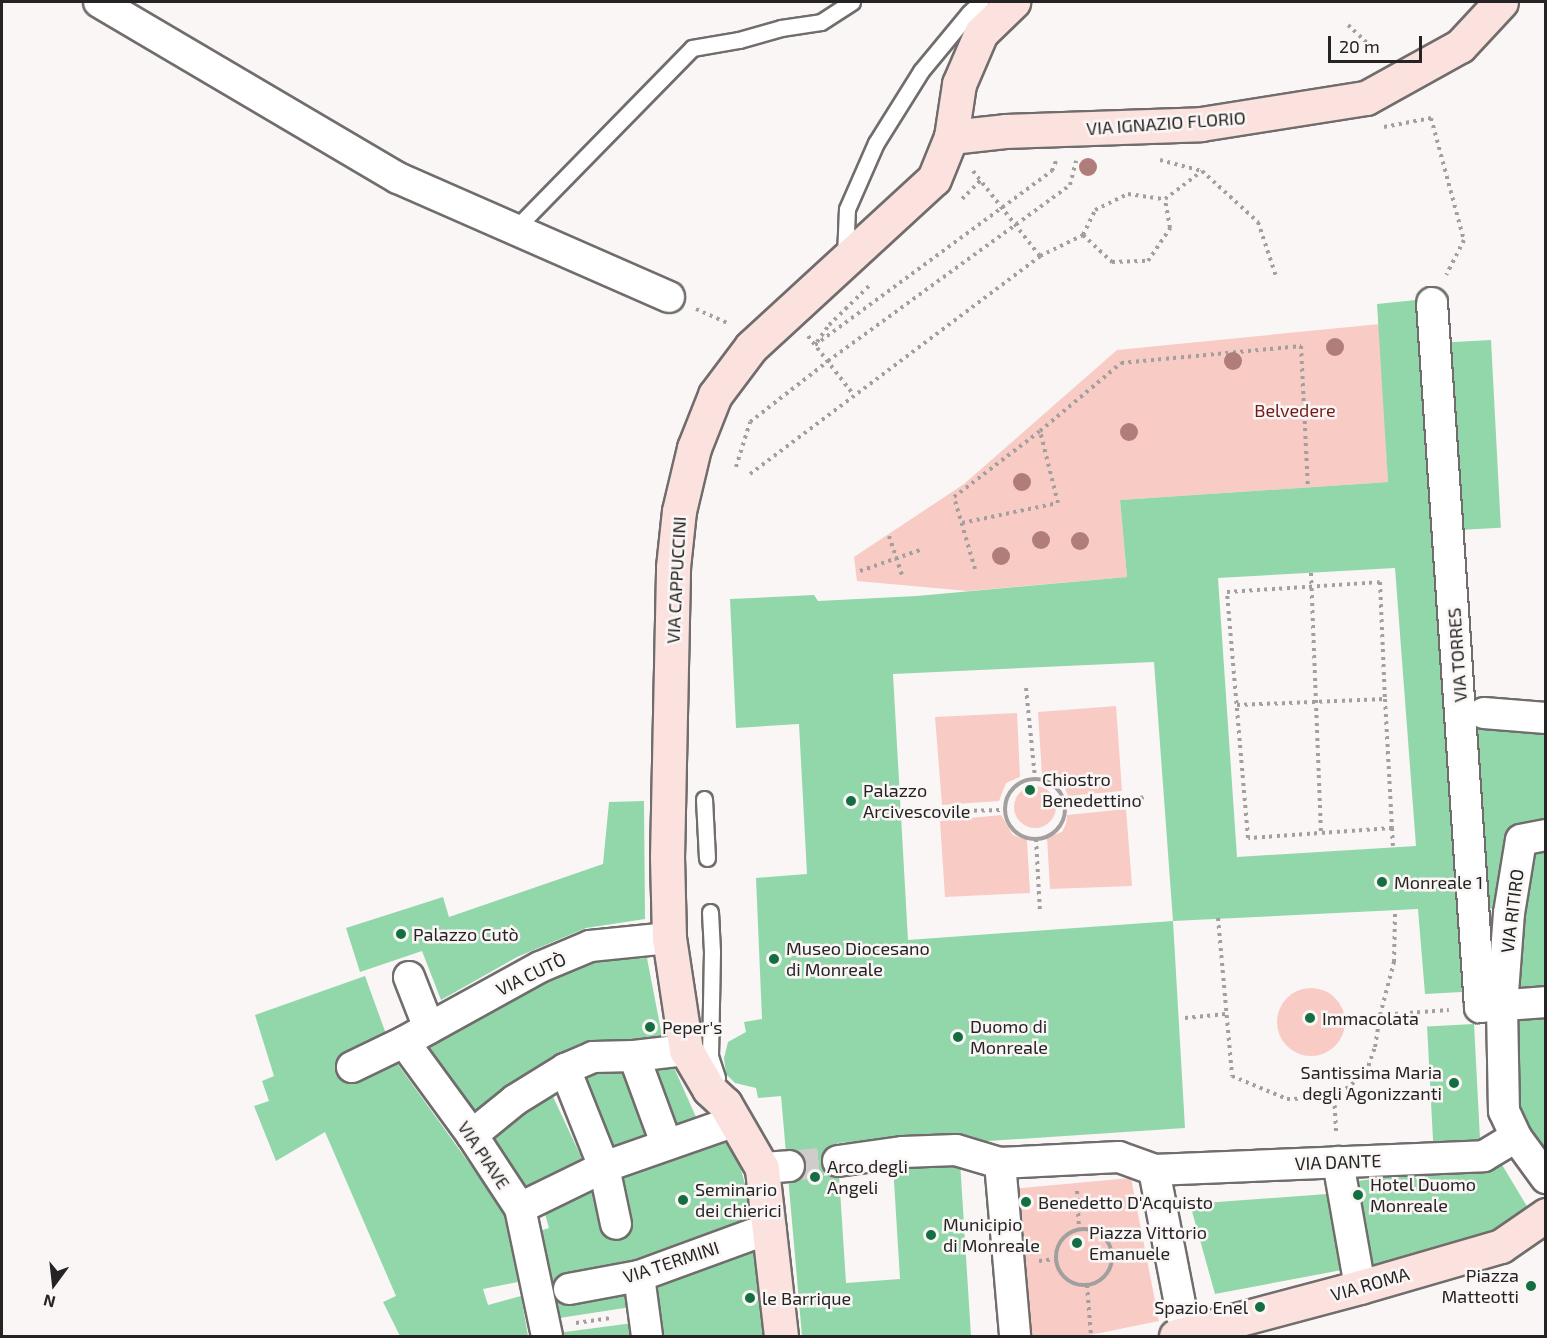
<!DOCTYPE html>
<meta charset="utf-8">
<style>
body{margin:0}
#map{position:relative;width:1547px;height:1338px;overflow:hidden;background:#faf6f5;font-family:"Exo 2",sans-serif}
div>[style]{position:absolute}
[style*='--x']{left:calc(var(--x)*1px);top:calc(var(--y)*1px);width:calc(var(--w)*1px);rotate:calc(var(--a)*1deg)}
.green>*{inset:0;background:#f9cbc5}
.round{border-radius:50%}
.building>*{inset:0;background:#92d7aa;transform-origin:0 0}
.street-tunnel>*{height:30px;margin-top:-15px;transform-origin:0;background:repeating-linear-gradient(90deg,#cfcccb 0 30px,transparent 0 45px)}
.path>*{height:4px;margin-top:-2px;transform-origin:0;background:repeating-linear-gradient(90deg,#a29f9f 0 3px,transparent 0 7.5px)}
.path>.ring{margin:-2px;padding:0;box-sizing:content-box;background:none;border:4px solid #a29f9f;border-radius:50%}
.roads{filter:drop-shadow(2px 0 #706d6c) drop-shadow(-2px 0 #706d6c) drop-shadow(0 2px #706d6c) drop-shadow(0 -2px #706d6c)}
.lane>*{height:15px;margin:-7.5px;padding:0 7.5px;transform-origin:7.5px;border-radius:7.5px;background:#fff}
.street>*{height:30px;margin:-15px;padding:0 15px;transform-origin:15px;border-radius:15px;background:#fff}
.secondary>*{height:33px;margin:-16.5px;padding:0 16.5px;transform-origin:16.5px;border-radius:16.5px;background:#fbe2df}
.trees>*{width:18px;height:18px;margin:-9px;border-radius:50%;background:#b07d7a}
.dots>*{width:16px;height:16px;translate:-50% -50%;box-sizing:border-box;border:3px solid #faf6f5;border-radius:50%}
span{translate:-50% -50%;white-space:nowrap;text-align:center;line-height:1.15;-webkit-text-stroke:5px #faf6f5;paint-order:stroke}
.street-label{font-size:18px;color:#252323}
.park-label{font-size:18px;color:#741a16}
.poi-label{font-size:18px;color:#252323}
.left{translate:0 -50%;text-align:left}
.right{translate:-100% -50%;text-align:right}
.frame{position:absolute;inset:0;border:3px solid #252323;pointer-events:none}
.north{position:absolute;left:24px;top:1254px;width:60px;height:60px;-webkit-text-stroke:4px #faf6f5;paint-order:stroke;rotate:195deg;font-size:16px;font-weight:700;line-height:24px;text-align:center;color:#252323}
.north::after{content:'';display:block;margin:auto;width:21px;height:27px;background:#252323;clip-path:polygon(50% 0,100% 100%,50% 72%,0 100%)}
.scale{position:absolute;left:1328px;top:36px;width:94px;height:27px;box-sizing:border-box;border:3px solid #252323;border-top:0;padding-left:8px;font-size:18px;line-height:21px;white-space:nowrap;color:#252323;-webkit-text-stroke:4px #faf6f5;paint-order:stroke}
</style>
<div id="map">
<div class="green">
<div style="clip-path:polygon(1380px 324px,1388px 482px,1120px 500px,1127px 577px,968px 591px,857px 581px,854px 557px,964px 484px,1117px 350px)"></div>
<div style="clip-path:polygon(1116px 706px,1122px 791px,1068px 796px,1062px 781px,1042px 775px,1038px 712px)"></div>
<div style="clip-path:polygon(1017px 713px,1020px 777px,1006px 783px,999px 801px,942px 805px,935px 717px)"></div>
<div class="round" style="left:1014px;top:786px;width:42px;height:42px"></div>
<div style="clip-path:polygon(1126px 809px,1132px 886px,1050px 889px,1047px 837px,1062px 832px,1066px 824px,1067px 815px)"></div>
<div style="clip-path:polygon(1001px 815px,1013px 835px,1027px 840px,1030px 893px,945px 897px,940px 821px)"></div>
<div class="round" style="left:1277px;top:988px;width:68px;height:68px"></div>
<div style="clip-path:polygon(1131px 1178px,1159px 1321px,1085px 1336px,1023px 1336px,1010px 1189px)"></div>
</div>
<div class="building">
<div style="clip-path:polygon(evenodd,1416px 300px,1462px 992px,1425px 994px,1418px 909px,1173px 921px,1154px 662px,893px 674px,908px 940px,1173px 921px,1185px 1128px,942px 1144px,912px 1137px,837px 1143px,846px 1283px,900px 1279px,893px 1165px,960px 1161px,971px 1336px,802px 1336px,781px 1096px,758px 1098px,756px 1088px,735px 1083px,726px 1074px,724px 1058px,728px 1042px,746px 1032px,744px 1022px,762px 1019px,756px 878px,807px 874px,799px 724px,736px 728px,730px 599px,814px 595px,818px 601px,917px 596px,1127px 577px,1120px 500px,1388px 482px,1377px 304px,1416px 300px,1395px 568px,1416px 846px,1237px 857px,1218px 578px,1395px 568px)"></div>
<div style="left:1491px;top:340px;width:188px;height:42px;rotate:87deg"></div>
<div style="clip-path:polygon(1477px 726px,1545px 731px,1545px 825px,1500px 908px,1485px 909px)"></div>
<div style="clip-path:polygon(644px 801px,645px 919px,586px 928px,517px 957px,441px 1000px,422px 951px,360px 972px,346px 928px,443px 897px,449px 917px,603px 864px,609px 802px)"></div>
<div style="clip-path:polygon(1545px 849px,1545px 986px,1518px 987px,1521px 919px,1530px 852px)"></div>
<div style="clip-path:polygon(647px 958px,663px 1041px,572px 1047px,470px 1118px,422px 1046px,582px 961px)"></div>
<div style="clip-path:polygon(365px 976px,386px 1034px,336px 1062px,347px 1081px,394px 1059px,505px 1213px,518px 1282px,483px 1289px,488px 1305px,521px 1296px,528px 1336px,400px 1336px,383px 1302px,396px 1296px,325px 1132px,276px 1161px,254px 1106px,269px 1101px,262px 1081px,274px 1076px,255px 1015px)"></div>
<div style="clip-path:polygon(1545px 1015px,1545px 1157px,1511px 1099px,1510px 1019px)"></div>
<div style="left:1474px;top:1024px;width:116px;height:47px;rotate:87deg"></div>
<div style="clip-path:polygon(671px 1061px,696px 1117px,668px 1128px,645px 1064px)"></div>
<div style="clip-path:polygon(625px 1066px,647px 1135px,607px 1152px,577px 1076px)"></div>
<div style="clip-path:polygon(549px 1088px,583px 1161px,523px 1191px,484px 1137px)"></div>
<div style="clip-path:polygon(732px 1136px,756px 1225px,629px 1289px,631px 1307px,553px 1319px,536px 1232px,549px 1228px,543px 1207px,591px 1186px,606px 1234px,610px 1176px)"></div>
<div style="clip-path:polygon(1501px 1163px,1531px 1213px,1486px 1242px,1366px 1266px,1352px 1202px,1357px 1181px)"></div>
<div style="clip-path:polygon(1327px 1194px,1342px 1270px,1215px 1294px,1190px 1204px)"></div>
<div style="clip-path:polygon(753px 1245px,763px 1336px,655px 1336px,649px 1289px)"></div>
<div style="clip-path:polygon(633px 1323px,635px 1336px,558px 1336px,557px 1333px)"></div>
</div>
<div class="street-tunnel">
<div style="--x:789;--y:1166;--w:49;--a:-5.8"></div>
</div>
<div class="path">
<div style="--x:1348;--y:25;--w:44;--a:43.2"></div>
<div style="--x:1384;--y:127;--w:48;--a:-10.8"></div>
<div style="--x:1431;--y:118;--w:126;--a:74.9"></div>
<div style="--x:1464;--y:240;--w:39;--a:117"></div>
<div style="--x:1160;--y:160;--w:43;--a:14.7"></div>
<div style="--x:973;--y:171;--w:108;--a:51.8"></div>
<div style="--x:962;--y:199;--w:27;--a:-45"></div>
<div style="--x:1083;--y:235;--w:28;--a:-64"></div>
<div style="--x:1095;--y:210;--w:37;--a:-26"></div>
<div style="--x:1128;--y:194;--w:37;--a:8"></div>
<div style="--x:696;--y:309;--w:35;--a:24"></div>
<div style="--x:808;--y:336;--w:73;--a:52.2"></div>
<div style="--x:817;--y:342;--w:21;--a:-55"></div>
<div style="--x:829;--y:325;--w:56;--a:-44.3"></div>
<div style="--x:815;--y:345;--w:294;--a:-36.3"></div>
<div style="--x:1052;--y:171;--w:11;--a:-68"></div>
<div style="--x:736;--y:467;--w:47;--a:-72.7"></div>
<div style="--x:750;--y:422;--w:99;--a:-38"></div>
<div style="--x:828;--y:361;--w:299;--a:-36"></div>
<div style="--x:1070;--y:185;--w:25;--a:-76"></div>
<div style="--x:750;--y:474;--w:363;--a:-36.9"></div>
<div style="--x:1040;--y:256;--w:48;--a:-26"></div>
<div style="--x:1083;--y:235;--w:40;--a:43"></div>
<div style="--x:1112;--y:262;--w:36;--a:-2"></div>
<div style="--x:1148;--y:261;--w:40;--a:-56"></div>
<div style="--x:1170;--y:228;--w:29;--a:-100"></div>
<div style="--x:1165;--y:199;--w:46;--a:-37.1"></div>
<div style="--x:1202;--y:171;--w:76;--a:42.3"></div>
<div style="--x:1258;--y:222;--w:57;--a:71.6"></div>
<div style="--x:962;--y:523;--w:98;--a:-11.8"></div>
<div style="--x:1058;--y:503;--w:74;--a:-104"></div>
<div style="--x:889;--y:536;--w:44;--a:71.6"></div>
<div style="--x:975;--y:569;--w:75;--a:-106.3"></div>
<div style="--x:954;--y:497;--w:108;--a:-37.5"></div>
<div style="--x:1040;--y:431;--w:106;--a:-40"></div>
<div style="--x:1121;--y:363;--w:181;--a:-5.4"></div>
<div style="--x:1301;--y:346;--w:141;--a:87.2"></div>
<div style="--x:860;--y:571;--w:67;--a:-19.2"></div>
<div style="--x:1311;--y:573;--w:260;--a:87.8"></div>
<div style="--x:1026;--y:688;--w:90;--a:84.3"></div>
<div style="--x:1237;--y:705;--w:148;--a:-2.3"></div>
<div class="ring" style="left:1005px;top:779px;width:56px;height:56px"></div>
<div style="--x:1066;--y:806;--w:81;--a:-6.4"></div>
<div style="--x:914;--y:812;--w:90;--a:-1.3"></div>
<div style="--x:1392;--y:828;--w:144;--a:176"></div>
<div style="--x:1248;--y:838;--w:247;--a:-94.9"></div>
<div style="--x:1227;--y:592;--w:153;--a:-3.7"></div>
<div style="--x:1380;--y:582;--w:117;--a:87.6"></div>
<div style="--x:1385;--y:699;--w:129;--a:86.9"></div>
<div style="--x:1392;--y:828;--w:18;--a:87"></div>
<div style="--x:1036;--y:839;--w:75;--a:86.9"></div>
<div style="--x:1218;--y:918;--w:159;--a:84.9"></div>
<div style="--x:1232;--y:1076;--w:60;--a:22.7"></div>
<div style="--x:1287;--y:1099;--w:47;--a:-1.2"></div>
<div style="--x:1380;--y:1015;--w:69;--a:-4.1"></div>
<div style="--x:1185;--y:1018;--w:41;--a:-5.6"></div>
<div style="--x:1336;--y:1131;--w:33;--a:-93"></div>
<div style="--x:1334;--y:1098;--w:41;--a:-38"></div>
<div style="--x:1366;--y:1073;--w:28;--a:-71"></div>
<div style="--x:1375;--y:1047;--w:32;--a:-81"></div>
<div style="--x:1380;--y:1015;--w:55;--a:-75.2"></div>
<div style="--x:1394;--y:962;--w:48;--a:-88.8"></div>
<div style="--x:1077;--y:1191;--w:38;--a:87"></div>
<div class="ring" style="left:1056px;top:1229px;width:52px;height:52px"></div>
<div style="--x:1112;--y:1254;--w:28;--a:-8"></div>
<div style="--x:1039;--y:1261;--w:17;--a:-7"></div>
<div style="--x:1087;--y:1285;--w:51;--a:85.5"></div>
<div style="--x:576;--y:1323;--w:37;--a:-8"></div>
</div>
<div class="roads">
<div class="lane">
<div style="--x:515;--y:229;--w:253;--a:-45.6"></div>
<div style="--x:692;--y:48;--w:48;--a:-9.7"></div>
<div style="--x:739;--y:40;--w:44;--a:-15.9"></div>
<div style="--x:781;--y:28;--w:40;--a:-8.5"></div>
<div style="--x:821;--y:22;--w:37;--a:-33"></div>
<div style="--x:845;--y:256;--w:47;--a:-87.6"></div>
<div style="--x:847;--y:209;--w:72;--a:-66.3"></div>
<div style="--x:876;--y:143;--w:85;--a:-58"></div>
<div style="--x:921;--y:71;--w:75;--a:-50.4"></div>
<div style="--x:969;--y:13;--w:16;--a:-43"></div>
<div style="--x:704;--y:799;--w:59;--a:87.1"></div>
<div style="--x:710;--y:912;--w:40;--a:87.1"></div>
<div style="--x:712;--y:952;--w:104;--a:91.1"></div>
<div style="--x:710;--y:1056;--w:23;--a:72"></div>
</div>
<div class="street">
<div style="--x:99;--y:2;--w:347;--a:30.5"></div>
<div style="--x:398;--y:178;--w:296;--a:23.7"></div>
<div style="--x:1432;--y:303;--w:706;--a:86.1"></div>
<div style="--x:1480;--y:1007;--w:66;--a:-4.3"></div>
<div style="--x:1484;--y:713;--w:62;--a:4.6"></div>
<div style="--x:1546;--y:835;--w:25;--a:169"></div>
<div style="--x:1521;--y:840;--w:74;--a:99.3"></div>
<div style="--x:1509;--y:913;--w:94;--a:94.3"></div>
<div style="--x:1502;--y:1007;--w:104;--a:88.9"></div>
<div style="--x:1504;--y:1111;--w:29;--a:65"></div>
<div style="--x:1516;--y:1137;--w:51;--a:53.8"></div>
<div style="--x:409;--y:977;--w:55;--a:68.6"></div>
<div style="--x:404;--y:1042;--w:155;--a:-28.9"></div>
<div style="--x:540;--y:967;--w:54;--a:-22.8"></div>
<div style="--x:590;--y:946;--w:79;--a:-5.8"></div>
<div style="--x:634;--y:1056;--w:93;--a:69.8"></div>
<div style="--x:352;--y:1067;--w:58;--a:-25.7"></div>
<div style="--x:404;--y:1042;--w:115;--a:53.8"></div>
<div style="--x:472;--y:1135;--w:87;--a:56.7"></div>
<div style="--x:520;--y:1208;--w:131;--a:78.1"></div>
<div style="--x:565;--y:1069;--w:105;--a:68.3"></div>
<div style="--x:604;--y:1167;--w:58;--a:78.1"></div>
<div style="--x:472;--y:1135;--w:55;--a:-39.1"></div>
<div style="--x:515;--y:1100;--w:59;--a:-31.8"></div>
<div style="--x:565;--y:1069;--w:30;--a:-23"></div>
<div style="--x:593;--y:1057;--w:41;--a:-1.4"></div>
<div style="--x:634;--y:1056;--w:52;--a:-6.6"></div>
<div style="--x:838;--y:1161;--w:66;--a:-7.9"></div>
<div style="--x:903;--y:1152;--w:53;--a:-2.2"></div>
<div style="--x:956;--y:1150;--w:46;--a:16.5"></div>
<div style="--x:1000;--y:1163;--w:119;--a:-2.9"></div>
<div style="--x:1119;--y:1157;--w:37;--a:20"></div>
<div style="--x:1154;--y:1170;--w:330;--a:-2.4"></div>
<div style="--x:1484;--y:1156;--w:37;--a:-31"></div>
<div style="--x:1338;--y:1162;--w:127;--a:80"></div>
<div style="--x:1000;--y:1163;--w:174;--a:85"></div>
<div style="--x:762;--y:1168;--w:27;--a:-4"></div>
<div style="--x:1154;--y:1170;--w:167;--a:79"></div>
<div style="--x:520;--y:1208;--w:93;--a:-26"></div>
<div style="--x:604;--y:1167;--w:139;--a:-19.3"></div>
<div style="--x:639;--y:1276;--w:61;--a:82.4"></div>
<div style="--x:569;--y:1289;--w:71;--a:-10.5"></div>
<div style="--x:639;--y:1276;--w:140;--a:-20.1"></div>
</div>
<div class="secondary">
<div style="--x:951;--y:137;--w:54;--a:-6.3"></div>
<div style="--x:1005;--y:131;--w:196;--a:-2"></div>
<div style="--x:1201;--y:124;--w:167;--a:-9"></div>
<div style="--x:1366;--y:98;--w:107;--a:-29"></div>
<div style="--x:1460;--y:46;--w:60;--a:-47"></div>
<div style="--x:781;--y:1336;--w:169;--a:-96.5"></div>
<div style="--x:762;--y:1168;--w:74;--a:-120"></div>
<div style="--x:725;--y:1104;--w:22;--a:-137"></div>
<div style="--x:709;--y:1089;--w:45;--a:-120.5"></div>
<div style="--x:686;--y:1050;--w:113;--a:-98.6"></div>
<div style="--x:669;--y:938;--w:80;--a:-91.4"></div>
<div style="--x:667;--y:858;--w:291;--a:-88.8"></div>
<div style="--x:673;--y:567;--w:56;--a:-83.9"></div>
<div style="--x:679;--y:511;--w:65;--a:-76.6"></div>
<div style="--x:694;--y:448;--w:57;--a:-68.4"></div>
<div style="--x:715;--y:395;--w:60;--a:-53.1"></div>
<div style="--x:751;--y:347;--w:248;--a:-42.6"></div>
<div style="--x:934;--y:179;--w:45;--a:-68"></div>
<div style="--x:951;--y:137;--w:54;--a:-81.4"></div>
<div style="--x:959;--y:84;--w:56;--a:-66.7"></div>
<div style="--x:981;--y:33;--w:45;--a:-44.1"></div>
<div style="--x:1176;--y:1336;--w:190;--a:-14.9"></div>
<div style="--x:1360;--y:1287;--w:147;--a:-16.2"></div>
<div style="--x:1501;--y:1246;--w:55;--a:-34.6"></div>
</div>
</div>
<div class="trees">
<div style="left:1088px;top:167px"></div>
<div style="left:1335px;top:347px"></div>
<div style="left:1233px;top:361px"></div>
<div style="left:1129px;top:432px"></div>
<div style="left:1022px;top:482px"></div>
<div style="left:1041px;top:540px"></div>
<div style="left:1080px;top:541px"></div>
<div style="left:1001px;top:556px"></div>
</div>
<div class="dots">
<div style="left:1030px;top:790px;background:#156e41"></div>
<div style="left:851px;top:801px;background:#156e41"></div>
<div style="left:1382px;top:882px;background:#156e41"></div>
<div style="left:401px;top:934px;background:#156e41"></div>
<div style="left:774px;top:959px;background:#156e41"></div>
<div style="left:1310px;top:1018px;background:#156e41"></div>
<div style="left:650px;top:1027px;background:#156e41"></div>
<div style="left:958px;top:1037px;background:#156e41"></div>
<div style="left:1454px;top:1083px;background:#156e41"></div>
<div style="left:815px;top:1177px;background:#156e41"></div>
<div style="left:1358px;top:1195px;background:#156e41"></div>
<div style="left:683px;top:1200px;background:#156e41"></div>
<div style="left:1026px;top:1202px;background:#156e41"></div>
<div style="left:931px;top:1235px;background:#156e41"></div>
<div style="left:1077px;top:1243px;background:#156e41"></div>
<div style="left:1531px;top:1286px;background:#156e41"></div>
<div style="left:750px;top:1298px;background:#156e41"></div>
<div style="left:1260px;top:1307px;background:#156e41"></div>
</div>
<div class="street-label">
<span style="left:1166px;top:123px;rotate:-4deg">VIA IGNAZIO FLORIO</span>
<span style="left:676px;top:580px;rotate:-87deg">VIA CAPPUCCINI</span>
<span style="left:1457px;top:655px;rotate:-94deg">VIA TORRES</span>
<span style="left:1512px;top:911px;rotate:-83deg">VIA RITIRO</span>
<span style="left:531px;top:974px;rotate:-26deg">VIA CUTÒ</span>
<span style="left:484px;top:1155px;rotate:56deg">VIA PIAVE</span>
<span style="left:1338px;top:1162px;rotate:-2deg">VIA DANTE</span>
<span style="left:671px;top:1262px;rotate:-18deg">VIA TERMINI</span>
<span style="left:1370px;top:1284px;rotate:-16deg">VIA ROMA</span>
</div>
<div class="park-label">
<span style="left:1295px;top:410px">Belvedere</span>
</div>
<div class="poi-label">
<span class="left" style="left:1042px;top:790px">Chiostro<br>Benedettino</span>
<span class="left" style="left:863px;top:801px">Palazzo<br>Arcivescovile</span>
<span class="left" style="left:1394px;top:882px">Monreale 1</span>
<span class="left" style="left:413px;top:934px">Palazzo Cutò</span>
<span class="left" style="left:786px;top:959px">Museo Diocesano<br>di Monreale</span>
<span class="left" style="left:1322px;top:1018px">Immacolata</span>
<span class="left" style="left:662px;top:1027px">Peper's</span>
<span class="left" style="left:970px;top:1037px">Duomo di<br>Monreale</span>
<span class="right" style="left:1442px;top:1083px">Santissima Maria<br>degli Agonizzanti</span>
<span class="left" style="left:827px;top:1177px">Arco degli<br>Angeli</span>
<span class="left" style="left:1370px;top:1195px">Hotel Duomo<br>Monreale</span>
<span class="left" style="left:695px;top:1200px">Seminario<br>dei chierici</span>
<span class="left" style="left:1038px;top:1202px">Benedetto D'Acquisto</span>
<span class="left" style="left:943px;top:1235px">Municipio<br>di Monreale</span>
<span class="left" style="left:1089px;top:1243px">Piazza Vittorio<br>Emanuele</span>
<span class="right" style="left:1519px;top:1286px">Piazza<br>Matteotti</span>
<span class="left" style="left:762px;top:1298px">le Barrique</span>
<span class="right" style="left:1248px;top:1307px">Spazio Enel</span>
</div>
<div class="frame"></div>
<div class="north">N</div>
<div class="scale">20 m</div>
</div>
